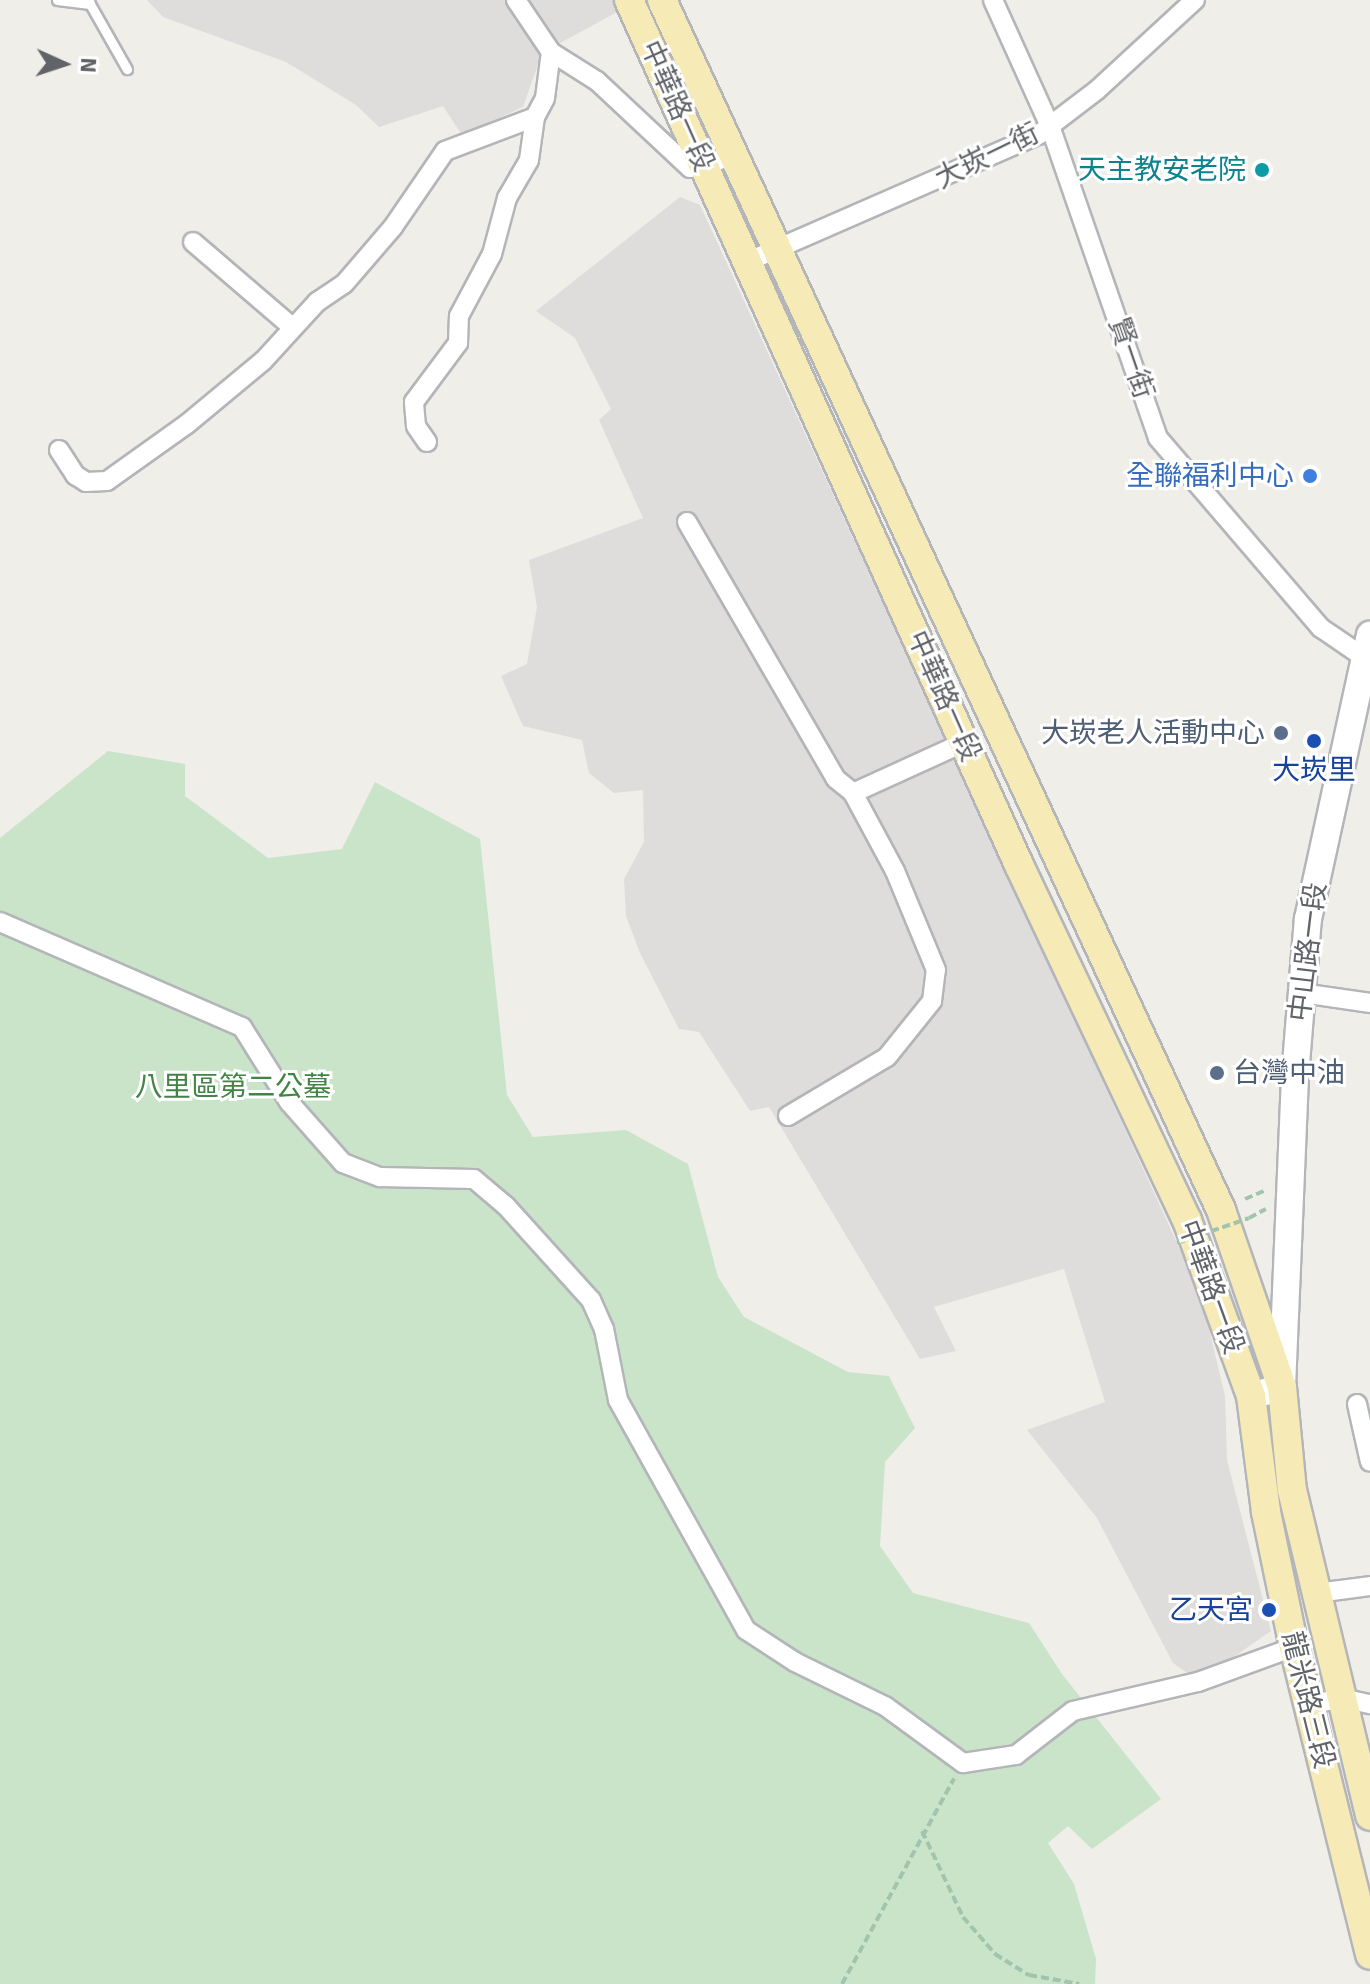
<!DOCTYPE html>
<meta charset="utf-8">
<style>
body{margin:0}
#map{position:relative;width:1370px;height:1984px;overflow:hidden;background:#f0eee9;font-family:Signika,"Noto Sans TC",sans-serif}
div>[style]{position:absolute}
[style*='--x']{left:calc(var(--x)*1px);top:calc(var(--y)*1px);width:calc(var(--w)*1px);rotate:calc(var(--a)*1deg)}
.industrial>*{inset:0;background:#dfdddb}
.green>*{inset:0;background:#c9e4c9}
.path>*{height:4px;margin-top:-2px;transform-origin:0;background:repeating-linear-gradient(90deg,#a2c4ac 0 8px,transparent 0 12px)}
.roads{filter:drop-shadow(2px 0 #b3b5b9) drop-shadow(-2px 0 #b3b5b9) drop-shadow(0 2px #b3b5b9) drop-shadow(0 -2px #b3b5b9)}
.service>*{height:9px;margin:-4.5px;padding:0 4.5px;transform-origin:4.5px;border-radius:4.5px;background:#fff}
.minor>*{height:18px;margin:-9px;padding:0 9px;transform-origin:9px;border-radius:9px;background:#fff}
.secondary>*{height:26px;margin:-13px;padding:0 13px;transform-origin:13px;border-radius:13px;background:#fff}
.primary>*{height:28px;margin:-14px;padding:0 14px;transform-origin:14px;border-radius:14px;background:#f6ebb7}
.path-bridge>*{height:4px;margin-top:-2px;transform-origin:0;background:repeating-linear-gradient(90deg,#a2c4ac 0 8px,transparent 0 12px)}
.dots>*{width:22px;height:22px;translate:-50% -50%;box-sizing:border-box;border:4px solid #fff;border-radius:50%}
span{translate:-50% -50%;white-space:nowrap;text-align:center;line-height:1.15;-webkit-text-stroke:6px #fff;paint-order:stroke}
.street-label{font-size:28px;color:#606367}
.culture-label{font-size:28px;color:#0d838f}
.right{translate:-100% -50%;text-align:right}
.shop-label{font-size:28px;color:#366cbe}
.service-label{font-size:28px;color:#4e5e75}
.left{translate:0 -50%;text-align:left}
.transit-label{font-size:28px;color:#164399}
.park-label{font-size:28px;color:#418444}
.north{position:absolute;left:24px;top:24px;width:80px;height:80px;-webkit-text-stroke:6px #fff;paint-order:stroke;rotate:93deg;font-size:22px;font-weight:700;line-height:32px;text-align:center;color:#606367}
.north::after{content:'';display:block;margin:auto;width:28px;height:36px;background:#606367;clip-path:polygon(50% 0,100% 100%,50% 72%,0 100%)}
</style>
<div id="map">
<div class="industrial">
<div style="clip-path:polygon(147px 0,614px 0,619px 11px,542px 53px,523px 107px,462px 135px,443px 106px,379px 127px,356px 105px,286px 62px,163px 17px)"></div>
<div style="clip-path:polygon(680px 197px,700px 205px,1201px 1295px,1225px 1396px,1227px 1460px,1271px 1631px,1199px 1681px,1173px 1663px,1097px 1518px,1027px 1430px,1105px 1402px,1064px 1269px,934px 1307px,956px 1351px,920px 1359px,769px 1107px,750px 1111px,699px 1032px,679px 1029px,640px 953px,626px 916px,624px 879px,644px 842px,643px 790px,614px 793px,589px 773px,582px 740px,523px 726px,501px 676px,527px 664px,537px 607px,529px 560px,643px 518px,599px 420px,611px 409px,575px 338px,536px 311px)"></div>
</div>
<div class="green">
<div style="clip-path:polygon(108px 751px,185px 764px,185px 796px,268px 858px,342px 849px,375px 782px,480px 839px,507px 1095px,533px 1137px,626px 1130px,688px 1164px,718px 1277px,744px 1317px,848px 1372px,889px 1376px,915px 1428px,885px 1462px,880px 1546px,913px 1593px,1029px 1623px,1062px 1674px,1161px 1799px,1092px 1849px,1068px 1826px,1048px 1843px,1074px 1884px,1096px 1959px,1095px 1984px,0 1984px,0 838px)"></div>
</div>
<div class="path">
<div style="--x:1245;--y:1199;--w:23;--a:-23"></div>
<div style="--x:1249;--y:1218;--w:19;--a:-28"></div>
<div style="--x:922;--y:1831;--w:95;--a:64.5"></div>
<div style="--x:963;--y:1917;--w:49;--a:49.1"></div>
<div style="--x:995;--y:1954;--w:40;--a:32"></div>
<div style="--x:1029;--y:1975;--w:51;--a:10.2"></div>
<div style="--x:842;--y:1984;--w:234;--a:-61.4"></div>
</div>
<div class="roads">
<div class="service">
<div style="--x:57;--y:0;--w:33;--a:7"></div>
<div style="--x:90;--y:4;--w:4;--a:-104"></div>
<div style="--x:90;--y:4;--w:75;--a:60.4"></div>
</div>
<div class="minor">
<div style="--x:516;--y:0;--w:63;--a:56.1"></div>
<div style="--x:551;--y:52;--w:54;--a:32.2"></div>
<div style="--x:597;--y:81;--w:127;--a:43.1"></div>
<div style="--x:690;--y:168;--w:15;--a:-4"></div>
<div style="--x:705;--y:167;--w:30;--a:-26"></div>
<div style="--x:993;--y:0;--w:138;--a:65.7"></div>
<div style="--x:1050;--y:126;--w:330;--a:70.9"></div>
<div style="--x:1158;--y:438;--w:250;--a:49.4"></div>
<div style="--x:1321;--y:628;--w:50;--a:34.3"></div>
<div style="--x:193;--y:242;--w:129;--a:40.6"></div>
<div style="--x:747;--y:262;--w:318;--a:-23.6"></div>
<div style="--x:1038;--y:135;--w:74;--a:-37.3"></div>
<div style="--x:1097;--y:90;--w:133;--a:-42.6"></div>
<div style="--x:427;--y:442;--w:19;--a:-125"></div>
<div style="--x:416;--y:426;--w:24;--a:-95"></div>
<div style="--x:414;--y:402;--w:74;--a:-53.3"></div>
<div style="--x:458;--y:343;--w:27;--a:-88"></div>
<div style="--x:459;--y:316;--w:70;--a:-62"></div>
<div style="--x:492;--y:254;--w:58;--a:-75"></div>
<div style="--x:507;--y:198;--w:44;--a:-59.9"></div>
<div style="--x:529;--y:160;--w:43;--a:-82.1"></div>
<div style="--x:59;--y:450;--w:30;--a:57"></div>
<div style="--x:75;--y:475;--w:13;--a:32"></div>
<div style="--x:86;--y:482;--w:21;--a:-3"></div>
<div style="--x:107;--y:481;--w:98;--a:-35.5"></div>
<div style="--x:187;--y:424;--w:99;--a:-39.7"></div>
<div style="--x:263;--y:361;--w:80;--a:-47.5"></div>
<div style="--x:317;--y:302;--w:32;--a:-34"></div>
<div style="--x:344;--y:284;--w:75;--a:-49.3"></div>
<div style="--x:393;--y:227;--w:92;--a:-55.6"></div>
<div style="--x:445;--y:151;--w:96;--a:-20.7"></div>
<div style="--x:535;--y:117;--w:21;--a:-62"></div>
<div style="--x:545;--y:98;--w:46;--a:-82.6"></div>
<div style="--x:687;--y:522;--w:297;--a:59.9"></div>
<div style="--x:836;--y:779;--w:22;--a:39"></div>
<div style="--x:853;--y:793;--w:123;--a:-24.5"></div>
<div style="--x:0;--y:922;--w:264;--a:23.5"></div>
<div style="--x:242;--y:1027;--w:89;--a:57.9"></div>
<div style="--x:289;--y:1102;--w:81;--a:48.5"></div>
<div style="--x:343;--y:1163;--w:40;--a:21"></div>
<div style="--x:380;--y:1177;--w:94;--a:1.2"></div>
<div style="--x:474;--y:1179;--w:42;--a:40.2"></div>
<div style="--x:506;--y:1206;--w:127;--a:47.9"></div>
<div style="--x:591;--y:1300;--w:32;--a:66"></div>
<div style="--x:604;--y:1329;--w:72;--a:78.8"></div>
<div style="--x:618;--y:1400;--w:263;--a:60.9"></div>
<div style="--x:746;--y:1630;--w:59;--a:33.1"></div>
<div style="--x:795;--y:1662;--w:100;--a:26.1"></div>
<div style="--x:885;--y:1706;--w:97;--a:36.2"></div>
<div style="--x:963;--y:1763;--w:54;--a:-8.6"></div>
<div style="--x:1016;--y:1755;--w:72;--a:-37.7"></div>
<div style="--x:1073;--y:1711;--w:128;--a:-13.1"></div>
<div style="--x:1198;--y:1682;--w:102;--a:-20"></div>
<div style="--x:1301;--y:993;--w:70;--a:8.2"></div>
<div style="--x:788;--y:1116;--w:115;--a:-30.8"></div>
<div style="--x:887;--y:1057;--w:72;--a:-51.2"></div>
<div style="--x:932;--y:1001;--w:31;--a:-83"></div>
<div style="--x:936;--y:970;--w:107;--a:-112.5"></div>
<div style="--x:895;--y:871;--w:89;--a:-118.3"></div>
<div style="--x:1357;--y:1404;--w:59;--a:77.4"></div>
<div style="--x:1317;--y:1593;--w:53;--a:-7.5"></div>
<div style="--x:1309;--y:1705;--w:33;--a:-12"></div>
<div style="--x:1341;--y:1698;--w:30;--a:12"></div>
</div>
<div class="secondary">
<div style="--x:1251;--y:1396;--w:32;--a:-16"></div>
<div style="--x:1282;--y:1387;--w:311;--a:-87.6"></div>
<div style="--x:1295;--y:1076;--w:158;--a:-85.3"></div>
<div style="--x:1308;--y:919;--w:291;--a:-77.7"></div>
</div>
<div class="primary">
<div style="--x:629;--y:0;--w:949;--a:65.73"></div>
<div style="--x:1019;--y:865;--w:393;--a:64.7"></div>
<div style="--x:1187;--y:1220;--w:187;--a:70"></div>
<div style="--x:1251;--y:1396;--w:117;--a:82.6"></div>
<div style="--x:1266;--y:1512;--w:138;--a:78.3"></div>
<div style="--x:1294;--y:1647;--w:317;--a:76.1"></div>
<div style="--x:662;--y:0;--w:1333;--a:65.2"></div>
<div style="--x:1221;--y:1210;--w:187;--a:71"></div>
<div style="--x:1282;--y:1387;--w:103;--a:84.5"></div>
<div style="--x:1292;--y:1490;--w:335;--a:76.5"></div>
</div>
</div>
<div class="path-bridge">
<div style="--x:1177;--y:1243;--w:76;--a:-19.1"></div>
</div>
<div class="dots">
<div style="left:1262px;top:170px;background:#0f9aa8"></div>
<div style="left:1310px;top:476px;background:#3f7fe0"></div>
<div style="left:1281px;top:733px;background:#5c6f8a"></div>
<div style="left:1314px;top:741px;background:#1a4fb4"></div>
<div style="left:1217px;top:1073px;background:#5c6f8a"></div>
<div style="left:1269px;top:1610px;background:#1a4fb4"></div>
</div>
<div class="street-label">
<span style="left:677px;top:106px;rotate:66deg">中華路一段</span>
<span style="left:987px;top:156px;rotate:-26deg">大崁一街</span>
<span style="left:1131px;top:358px;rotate:71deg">賢一街</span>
<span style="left:944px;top:696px;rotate:66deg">中華路一段</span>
<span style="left:1308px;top:952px;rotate:-83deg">中山路一段</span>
<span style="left:1211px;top:1287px;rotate:70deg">中華路一段</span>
<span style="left:1308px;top:1700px;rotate:76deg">龍米路三段</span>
</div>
<div class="culture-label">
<span class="right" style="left:1246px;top:170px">天主教安老院</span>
</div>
<div class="shop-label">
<span class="right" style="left:1294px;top:476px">全聯福利中心</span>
</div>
<div class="service-label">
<span class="right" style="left:1265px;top:733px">大崁老人活動中心</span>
<span class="left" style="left:1233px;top:1073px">台灣中油</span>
</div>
<div class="transit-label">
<span style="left:1314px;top:770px">大崁里</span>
<span class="right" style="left:1253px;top:1610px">乙天宮</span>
</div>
<div class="park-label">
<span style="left:233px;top:1087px">八里區第二公墓</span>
</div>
<div class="north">N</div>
</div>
